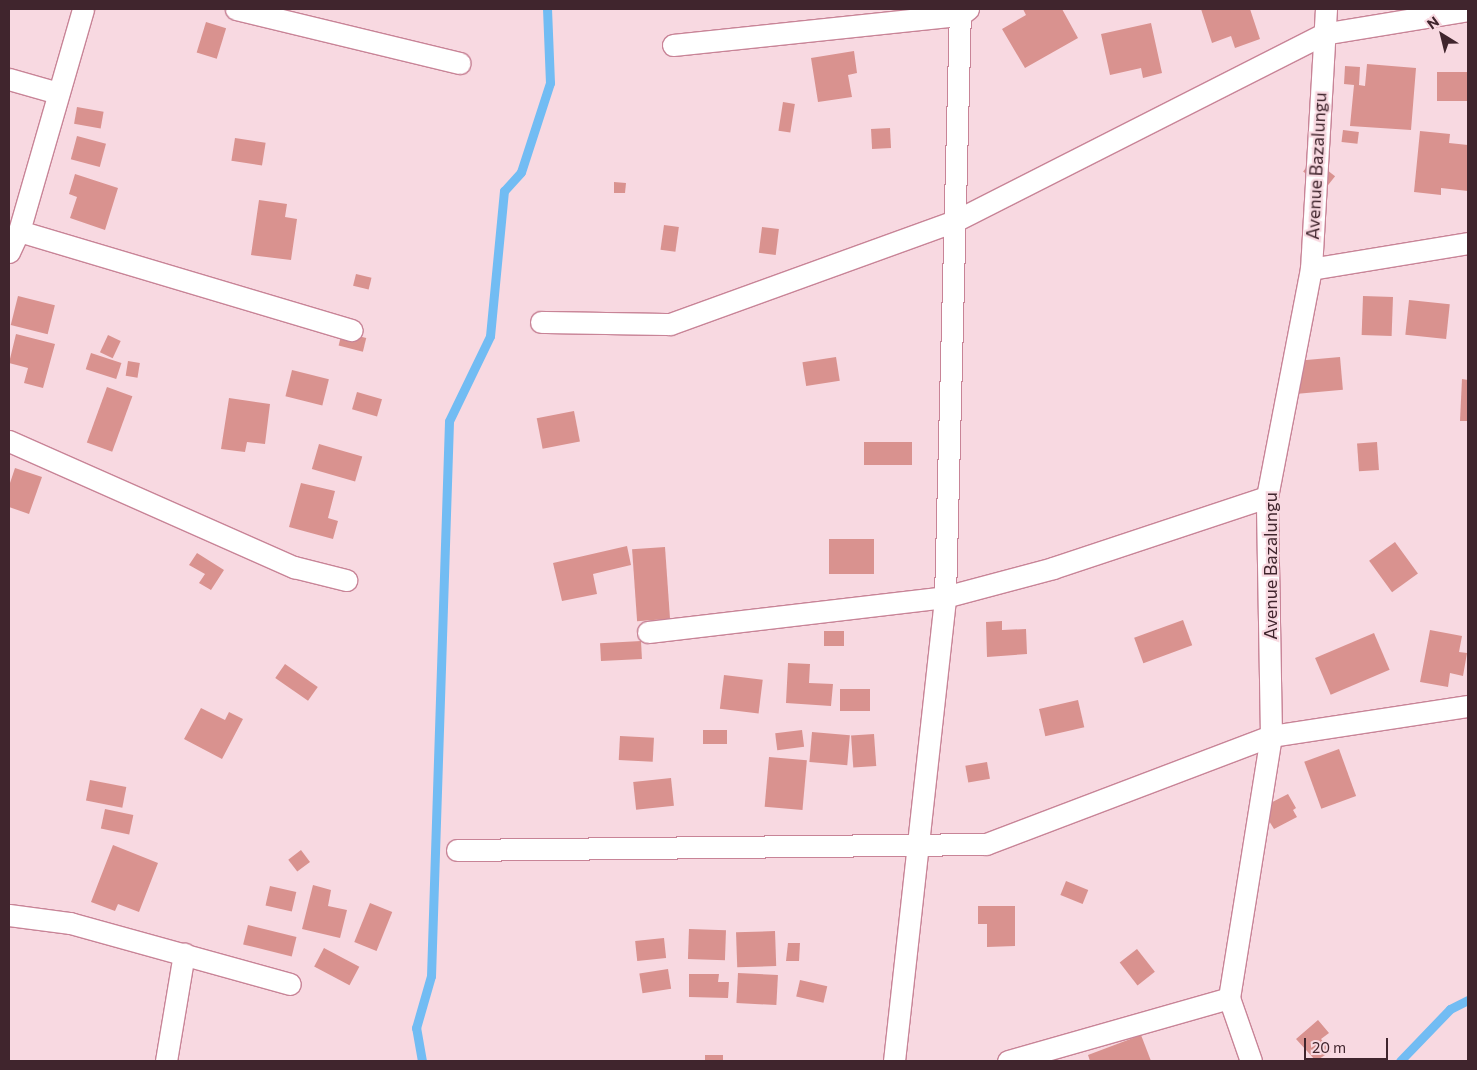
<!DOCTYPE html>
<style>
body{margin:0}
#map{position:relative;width:1477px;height:1070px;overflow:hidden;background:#f8d9e1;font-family:Commissioner,sans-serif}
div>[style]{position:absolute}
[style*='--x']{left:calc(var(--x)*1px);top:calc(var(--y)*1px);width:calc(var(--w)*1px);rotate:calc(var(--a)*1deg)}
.stream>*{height:9px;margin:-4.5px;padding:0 4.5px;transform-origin:4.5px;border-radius:4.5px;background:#72bcf3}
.building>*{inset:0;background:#d9928f;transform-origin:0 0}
.roads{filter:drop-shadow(1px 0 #c88497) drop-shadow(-1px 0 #c88497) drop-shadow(0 1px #c88497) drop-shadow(0 -1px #c88497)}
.street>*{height:21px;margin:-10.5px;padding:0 10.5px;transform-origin:10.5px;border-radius:10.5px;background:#fff}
span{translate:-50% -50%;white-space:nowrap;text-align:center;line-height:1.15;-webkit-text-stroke:4.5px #f8d9e1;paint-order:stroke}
.street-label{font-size:18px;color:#40252d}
.frame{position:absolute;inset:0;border:10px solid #40252d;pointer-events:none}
.north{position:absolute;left:1417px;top:10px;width:50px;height:50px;-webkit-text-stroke:4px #f8d9e1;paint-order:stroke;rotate:324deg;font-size:14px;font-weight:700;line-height:20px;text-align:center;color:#40252d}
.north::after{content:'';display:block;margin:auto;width:18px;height:22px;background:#40252d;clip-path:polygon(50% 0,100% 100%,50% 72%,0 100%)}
.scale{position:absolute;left:1304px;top:1038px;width:84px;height:22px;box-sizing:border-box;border:2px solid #40252d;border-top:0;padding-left:6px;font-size:15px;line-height:18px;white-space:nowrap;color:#40252d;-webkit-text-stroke:4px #f8d9e1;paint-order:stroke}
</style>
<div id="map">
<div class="stream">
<div style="--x:422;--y:1061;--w:34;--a:-100"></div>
<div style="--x:416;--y:1028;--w:54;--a:-73.9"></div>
<div style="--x:431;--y:976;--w:555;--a:-88.14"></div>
<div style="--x:449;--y:421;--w:94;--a:-64.2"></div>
<div style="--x:490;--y:336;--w:146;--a:-84.5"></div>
<div style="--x:504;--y:191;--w:25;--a:-48"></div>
<div style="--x:521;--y:172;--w:94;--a:-72"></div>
<div style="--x:550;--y:83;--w:74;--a:-92.3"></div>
<div style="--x:1400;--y:1061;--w:72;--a:-46.1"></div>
<div style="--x:1450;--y:1009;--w:20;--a:-27"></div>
</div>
<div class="building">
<div style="clip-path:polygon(1023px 9px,1062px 9px,1078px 38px,1025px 68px,1002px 29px,1026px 15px)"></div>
<div style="clip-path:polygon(1201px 9px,1250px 9px,1260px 39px,1235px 48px,1231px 36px,1212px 43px)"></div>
<div style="left:206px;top:22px;width:21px;height:32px;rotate:17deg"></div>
<div style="clip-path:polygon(1151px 23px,1162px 73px,1143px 78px,1141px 68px,1110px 75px,1101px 34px)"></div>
<div style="clip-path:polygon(854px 51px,857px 73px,848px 75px,852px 97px,818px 102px,811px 58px)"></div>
<div style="clip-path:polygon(1367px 64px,1416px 68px,1411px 130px,1350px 126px,1354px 85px,1344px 84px,1345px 66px,1360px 67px,1359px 85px,1365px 86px)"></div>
<div style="left:1437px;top:72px;width:31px;height:29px"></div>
<div style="left:783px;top:102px;width:12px;height:29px;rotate:9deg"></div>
<div style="left:77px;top:107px;width:27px;height:17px;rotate:10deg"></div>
<div style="left:890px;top:128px;width:20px;height:19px;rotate:87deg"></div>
<div style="left:1343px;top:130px;width:16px;height:12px;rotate:7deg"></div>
<div style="clip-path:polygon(1420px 131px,1450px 134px,1449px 143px,1468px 145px,1468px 191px,1441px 188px,1441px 195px,1414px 192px)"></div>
<div style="left:77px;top:136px;width:30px;height:24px;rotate:15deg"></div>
<div style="left:235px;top:138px;width:31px;height:23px;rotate:9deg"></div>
<div style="left:1313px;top:159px;width:28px;height:16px;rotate:38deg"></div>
<div style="clip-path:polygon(75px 174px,118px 188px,105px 230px,70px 218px,77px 197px,69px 194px)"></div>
<div style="clip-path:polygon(614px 182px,626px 183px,625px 193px,614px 193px)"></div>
<div style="clip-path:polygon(259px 200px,287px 204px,285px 217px,297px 219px,291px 260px,251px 255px)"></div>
<div style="left:664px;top:225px;width:15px;height:25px;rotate:8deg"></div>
<div style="left:762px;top:227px;width:17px;height:26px;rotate:7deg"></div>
<div style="left:356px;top:274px;width:16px;height:12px;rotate:14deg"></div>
<div style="left:18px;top:296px;width:38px;height:30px;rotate:14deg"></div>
<div style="left:1363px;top:296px;width:30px;height:39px;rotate:2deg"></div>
<div style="left:1409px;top:300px;width:41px;height:35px;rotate:6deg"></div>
<div style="left:342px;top:332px;width:25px;height:14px;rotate:14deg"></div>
<div style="clip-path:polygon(16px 334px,55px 344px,43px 388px,24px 383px,28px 368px,9px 363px)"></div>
<div style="left:108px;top:335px;width:14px;height:19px;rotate:25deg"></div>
<div style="left:91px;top:353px;width:32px;height:17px;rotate:18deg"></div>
<div style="left:836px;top:357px;width:24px;height:34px;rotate:81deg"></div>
<div style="left:1340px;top:357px;width:33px;height:45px;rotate:85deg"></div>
<div style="left:128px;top:361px;width:12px;height:15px;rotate:9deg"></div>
<div style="left:292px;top:370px;width:38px;height:27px;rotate:14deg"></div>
<div style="clip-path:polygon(1462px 379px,1468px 380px,1468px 421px,1460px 421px)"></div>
<div style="left:107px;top:387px;width:27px;height:59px;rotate:20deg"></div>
<div style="left:357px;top:392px;width:26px;height:18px;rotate:16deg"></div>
<div style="clip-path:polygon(229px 398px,270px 404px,265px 444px,247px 442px,245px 452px,221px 449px)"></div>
<div style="left:574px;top:411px;width:31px;height:38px;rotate:79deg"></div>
<div style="left:912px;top:442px;width:23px;height:48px;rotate:90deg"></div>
<div style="left:1377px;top:442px;width:28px;height:20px;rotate:86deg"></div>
<div style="left:319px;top:444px;width:45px;height:26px;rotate:16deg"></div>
<div style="clip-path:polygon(15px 468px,42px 477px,29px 514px,9px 507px,9px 486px)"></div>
<div style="clip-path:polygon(301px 483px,335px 491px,328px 518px,338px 521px,333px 539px,289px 527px)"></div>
<div style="left:874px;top:539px;width:35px;height:45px;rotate:90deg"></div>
<div style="left:1395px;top:542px;width:39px;height:32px;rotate:54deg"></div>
<div style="clip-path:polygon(627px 546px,631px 565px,593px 574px,597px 594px,562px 601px,553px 563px)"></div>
<div style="left:665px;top:547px;width:72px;height:33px;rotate:86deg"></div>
<div style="clip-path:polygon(197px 553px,224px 570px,211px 590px,199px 583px,205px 574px,189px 565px)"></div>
<div style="left:1183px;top:620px;width:27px;height:52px;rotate:70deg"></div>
<div style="clip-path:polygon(1002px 621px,1002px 630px,1026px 629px,1027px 654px,987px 657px,986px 622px)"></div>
<div style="clip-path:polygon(1430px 630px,1462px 636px,1459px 652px,1467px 653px,1463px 676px,1450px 673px,1448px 687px,1420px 682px)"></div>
<div style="left:844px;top:631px;width:15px;height:20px;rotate:90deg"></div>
<div style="left:1374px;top:633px;width:40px;height:64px;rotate:67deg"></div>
<div style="left:641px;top:641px;width:18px;height:41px;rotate:87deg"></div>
<div style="clip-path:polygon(788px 663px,810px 664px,809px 683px,833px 684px,831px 706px,786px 703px)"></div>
<div style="left:285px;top:664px;width:40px;height:17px;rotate:35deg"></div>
<div style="left:724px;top:675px;width:39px;height:34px;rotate:7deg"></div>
<div style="left:840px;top:689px;width:30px;height:22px"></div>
<div style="left:1078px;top:700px;width:28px;height:40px;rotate:77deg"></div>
<div style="clip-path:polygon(201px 708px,225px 720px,229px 712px,243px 719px,222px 759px,184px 739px)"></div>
<div style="left:703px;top:730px;width:24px;height:14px"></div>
<div style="left:802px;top:730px;width:17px;height:27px;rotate:83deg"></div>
<div style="left:812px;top:732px;width:38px;height:30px;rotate:5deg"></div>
<div style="left:874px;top:734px;width:32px;height:23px;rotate:86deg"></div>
<div style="left:620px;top:736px;width:34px;height:24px;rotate:3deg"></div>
<div style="left:1339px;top:749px;width:50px;height:37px;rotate:70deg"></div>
<div style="left:769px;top:757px;width:38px;height:50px;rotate:5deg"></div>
<div style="left:987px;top:762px;width:17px;height:22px;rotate:80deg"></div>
<div style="left:671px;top:778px;width:28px;height:38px;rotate:84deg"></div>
<div style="left:90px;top:780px;width:37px;height:21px;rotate:11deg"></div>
<div style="clip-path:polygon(1288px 794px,1296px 808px,1293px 810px,1297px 817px,1274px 829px,1261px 808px)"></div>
<div style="left:105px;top:809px;width:29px;height:20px;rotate:12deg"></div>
<div style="clip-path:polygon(113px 845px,158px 863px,139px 912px,118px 904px,115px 911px,91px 902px)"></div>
<div style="left:301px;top:850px;width:15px;height:16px;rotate:53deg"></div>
<div style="left:1066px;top:881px;width:24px;height:15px;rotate:22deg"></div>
<div style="clip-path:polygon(313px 885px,331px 890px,328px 906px,347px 910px,340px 938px,302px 929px)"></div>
<div style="left:270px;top:886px;width:27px;height:20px;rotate:13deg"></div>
<div style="left:370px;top:903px;width:24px;height:42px;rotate:22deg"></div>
<div style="clip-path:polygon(978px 906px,1015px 906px,1015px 946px,987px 947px,987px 924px,978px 924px)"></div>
<div style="left:248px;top:925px;width:50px;height:20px;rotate:14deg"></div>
<div style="left:689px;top:929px;width:37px;height:30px;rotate:2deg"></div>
<div style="left:775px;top:931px;width:35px;height:39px;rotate:88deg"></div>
<div style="left:664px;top:938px;width:20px;height:29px;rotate:84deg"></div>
<div style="clip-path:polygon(788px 943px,800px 943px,799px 961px,786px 961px)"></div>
<div style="left:324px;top:948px;width:40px;height:21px;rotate:28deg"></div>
<div style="left:1137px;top:949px;width:29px;height:22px;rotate:52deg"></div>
<div style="left:668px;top:969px;width:20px;height:29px;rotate:81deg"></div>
<div style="left:738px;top:973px;width:40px;height:30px;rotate:3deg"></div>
<div style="clip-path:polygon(689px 974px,719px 974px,718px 982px,729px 982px,728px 998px,689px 997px)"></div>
<div style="left:800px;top:980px;width:28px;height:17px;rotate:13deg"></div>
<div style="clip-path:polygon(1318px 1020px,1329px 1033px,1321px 1039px,1331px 1051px,1316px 1061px,1296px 1039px)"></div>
<div style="clip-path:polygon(1141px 1035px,1151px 1061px,1090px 1061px,1088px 1055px)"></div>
<div style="left:705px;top:1055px;width:18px;height:6px"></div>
</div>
<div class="roads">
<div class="street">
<div style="--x:236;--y:9;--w:230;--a:13.6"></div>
<div style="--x:673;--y:45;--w:289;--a:-6"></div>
<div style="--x:960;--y:15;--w:10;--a:-37"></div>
<div style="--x:9;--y:79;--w:51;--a:15.9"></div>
<div style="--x:19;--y:231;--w:347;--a:16.6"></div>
<div style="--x:9;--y:252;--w:23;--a:-65"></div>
<div style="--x:19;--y:231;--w:231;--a:-73.9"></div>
<div style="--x:1311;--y:269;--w:159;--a:-9.4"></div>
<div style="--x:541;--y:322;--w:129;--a:0.9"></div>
<div style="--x:670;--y:324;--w:303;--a:-19.9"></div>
<div style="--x:955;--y:221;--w:413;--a:-26.9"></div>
<div style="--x:1323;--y:34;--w:147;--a:-9.4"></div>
<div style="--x:9;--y:441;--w:312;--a:23.9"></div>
<div style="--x:294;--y:567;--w:54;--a:14"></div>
<div style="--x:648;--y:632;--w:299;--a:-6.7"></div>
<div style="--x:945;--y:597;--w:112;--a:-15"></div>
<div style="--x:1053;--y:568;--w:225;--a:-18.4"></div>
<div style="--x:457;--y:850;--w:529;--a:-0.65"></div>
<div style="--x:986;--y:844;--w:305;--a:-20.8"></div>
<div style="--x:1271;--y:736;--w:199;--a:-8.7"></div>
<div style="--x:9;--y:915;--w:62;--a:7.5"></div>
<div style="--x:70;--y:923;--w:228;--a:15.5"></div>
<div style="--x:166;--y:1061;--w:109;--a:-80.5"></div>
<div style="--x:894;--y:1061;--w:467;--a:-83.7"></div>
<div style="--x:945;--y:597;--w:588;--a:-88.54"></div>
<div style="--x:1008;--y:1061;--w:230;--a:-15.9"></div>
<div style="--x:1251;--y:1061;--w:67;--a:-109.2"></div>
<div style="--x:1229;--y:998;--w:265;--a:-80.9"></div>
<div style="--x:1271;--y:736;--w:239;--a:-91"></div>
<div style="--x:1267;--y:497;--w:232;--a:-79.1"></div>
<div style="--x:1311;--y:269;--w:260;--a:-86.7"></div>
</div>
</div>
<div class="street-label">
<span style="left:1316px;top:166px;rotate:-87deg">Avenue Bazalungu</span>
<span style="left:1270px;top:566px;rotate:-90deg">Avenue Bazalungu</span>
</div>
<div class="frame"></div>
<div class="north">N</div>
<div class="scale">20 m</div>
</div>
